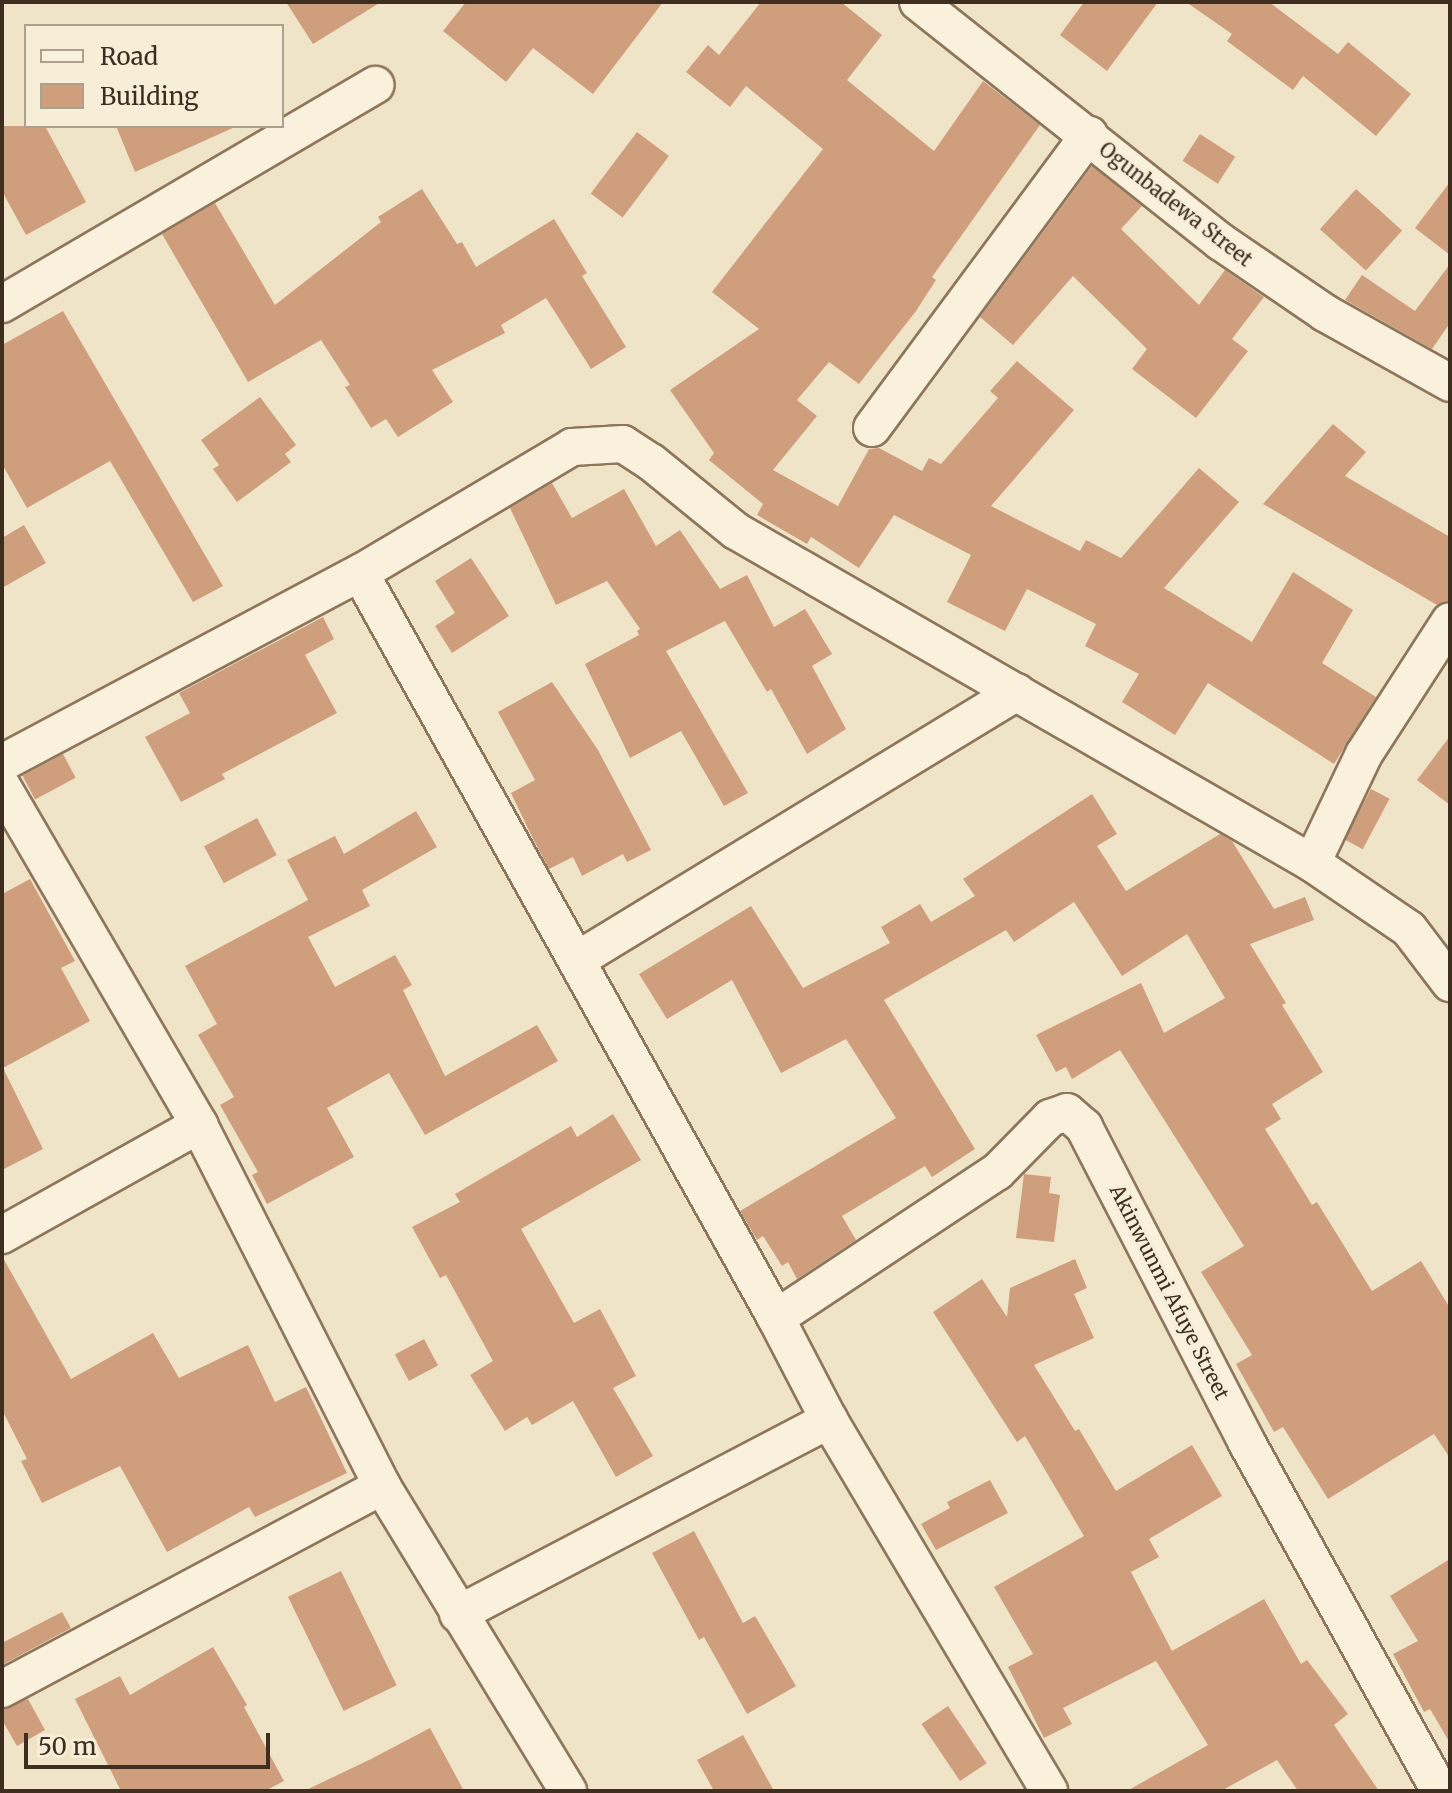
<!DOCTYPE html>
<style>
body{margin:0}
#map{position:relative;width:1452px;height:1793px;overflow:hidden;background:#f0e4c8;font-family:Merriweather,serif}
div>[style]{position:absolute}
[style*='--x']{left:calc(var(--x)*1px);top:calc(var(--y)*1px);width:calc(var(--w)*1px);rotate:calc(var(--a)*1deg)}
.building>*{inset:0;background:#cf9f7d;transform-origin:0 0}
.roads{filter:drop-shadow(2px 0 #8d765c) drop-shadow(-2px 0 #8d765c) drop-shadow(0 2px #8d765c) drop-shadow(0 -2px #8d765c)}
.minor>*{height:36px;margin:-18px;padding:0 18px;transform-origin:18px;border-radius:18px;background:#faf1dc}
span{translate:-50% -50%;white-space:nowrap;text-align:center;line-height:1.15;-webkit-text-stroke:6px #f7eed8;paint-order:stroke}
.street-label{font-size:20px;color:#3d2e20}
.frame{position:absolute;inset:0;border:4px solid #3d2e20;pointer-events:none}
.legend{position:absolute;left:24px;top:24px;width:260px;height:104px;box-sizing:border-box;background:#f7eed8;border:2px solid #ada18e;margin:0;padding:10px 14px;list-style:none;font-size:24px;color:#3d2e20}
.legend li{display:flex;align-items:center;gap:16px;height:40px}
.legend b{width:40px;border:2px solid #ada18e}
.scale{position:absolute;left:24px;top:1733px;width:246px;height:36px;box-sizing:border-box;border:4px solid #3d2e20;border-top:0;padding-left:10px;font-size:24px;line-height:28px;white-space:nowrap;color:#3d2e20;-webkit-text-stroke:6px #f7eed8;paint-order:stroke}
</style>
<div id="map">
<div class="building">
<div style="clip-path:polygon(286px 2px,381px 2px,313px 44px)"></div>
<div style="clip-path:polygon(466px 2px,663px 2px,593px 94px,533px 48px,506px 82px,443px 31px)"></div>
<div style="clip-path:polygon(761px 2px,841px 2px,882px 35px,847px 80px,934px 151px,983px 81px,1040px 125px,932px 277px,936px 280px,916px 311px,859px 384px,829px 362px,797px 400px,817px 416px,773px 470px,838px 506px,869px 449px,879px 448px,922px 471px,929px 458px,941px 464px,998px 398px,990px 391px,1017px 361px,1074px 410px,991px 506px,1080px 551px,1086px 540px,1121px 558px,1199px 468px,1239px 502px,1164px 588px,1252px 642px,1293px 572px,1353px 610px,1322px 663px,1376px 697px,1334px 764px,1208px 683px,1175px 735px,1122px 702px,1139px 674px,1085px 646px,1096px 624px,1027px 589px,1005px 631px,947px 602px,971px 555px,894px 515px,859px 568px,811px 537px,807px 544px,757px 515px,763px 504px,709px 460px,714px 453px,670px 390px,759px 329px,712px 292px,823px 149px,746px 86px,730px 107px,686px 72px,708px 45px,719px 55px)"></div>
<div style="clip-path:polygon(1084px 2px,1158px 2px,1107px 71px,1060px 35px)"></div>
<div style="clip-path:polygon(1186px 2px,1269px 2px,1338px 54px,1348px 42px,1411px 94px,1376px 136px,1303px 76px,1293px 90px,1227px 41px,1232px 34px)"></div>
<div style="clip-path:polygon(2px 126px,45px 126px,86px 202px,26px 235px,2px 191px)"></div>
<div style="clip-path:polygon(116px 126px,235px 126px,235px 127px,135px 172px)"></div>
<div style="left:637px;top:132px;width:40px;height:77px;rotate:37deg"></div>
<div style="left:1200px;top:134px;width:42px;height:32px;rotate:33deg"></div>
<div style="clip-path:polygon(1092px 166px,1142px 206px,1121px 229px,1199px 305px,1225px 270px,1264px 297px,1232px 339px,1248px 351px,1196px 418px,1132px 369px,1147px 349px,1073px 276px,1013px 345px,980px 317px)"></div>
<div style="clip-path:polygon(1450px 182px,1450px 255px,1415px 228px)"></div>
<div style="clip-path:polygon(422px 189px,457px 244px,462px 242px,476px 267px,554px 219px,587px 273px,582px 276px,626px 347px,591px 369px,546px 298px,501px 325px,505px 333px,432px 370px,453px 402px,398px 437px,386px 419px,371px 428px,345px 387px,350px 385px,321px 340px,248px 382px,162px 234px,215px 203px,275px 305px,381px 222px,378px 217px)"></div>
<div style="left:1356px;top:189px;width:62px;height:54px;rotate:42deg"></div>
<div style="clip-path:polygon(1450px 264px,1450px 323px,1432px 349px,1345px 300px,1362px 275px,1415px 311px)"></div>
<div style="clip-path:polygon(63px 311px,223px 586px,193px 602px,110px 461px,27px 508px,2px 464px,2px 345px)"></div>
<div style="clip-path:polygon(260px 397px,296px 445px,285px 454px,291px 462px,237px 502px,213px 469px,219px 465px,201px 440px)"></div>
<div style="clip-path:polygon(1333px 424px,1366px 452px,1345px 476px,1450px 537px,1450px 600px,1437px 605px,1263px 504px)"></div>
<div style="clip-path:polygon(552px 483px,572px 518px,624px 489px,656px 546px,680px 530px,720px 589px,747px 575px,774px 627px,805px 609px,832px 654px,812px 666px,846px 729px,807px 754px,771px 689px,767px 692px,725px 621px,666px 651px,748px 793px,724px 806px,681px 731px,630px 758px,585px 664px,639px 635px,637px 631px,640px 629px,607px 581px,556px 605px,510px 508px)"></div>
<div style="clip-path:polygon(24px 525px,46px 563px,2px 588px,2px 538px)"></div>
<div style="clip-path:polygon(471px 558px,509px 616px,452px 653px,435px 626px,455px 613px,435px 581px)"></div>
<div style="clip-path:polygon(323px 617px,334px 639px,305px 655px,337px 713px,222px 774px,225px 779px,181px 802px,145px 737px,190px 713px,179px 693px)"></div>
<div style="clip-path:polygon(552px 682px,598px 750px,651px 850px,627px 862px,623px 854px,582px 876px,573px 857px,549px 869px,532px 837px,511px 793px,535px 780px,498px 712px)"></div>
<div style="clip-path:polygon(1450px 736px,1450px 805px,1417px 780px)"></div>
<div style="left:63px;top:754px;width:27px;height:46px;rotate:62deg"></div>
<div style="left:1371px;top:789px;width:21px;height:57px;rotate:28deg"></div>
<div style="clip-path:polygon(1092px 794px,1117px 834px,1097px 846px,1126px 891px,1220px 834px,1232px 841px,1274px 909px,1305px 897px,1314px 920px,1250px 944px,1286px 1003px,1282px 1005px,1323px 1072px,1272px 1104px,1281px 1119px,1265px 1129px,1312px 1205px,1317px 1202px,1372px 1291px,1421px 1261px,1450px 1308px,1450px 1458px,1434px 1434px,1328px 1499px,1283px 1427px,1274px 1432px,1236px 1364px,1252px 1355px,1201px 1272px,1244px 1246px,1120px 1050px,1072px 1079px,1066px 1067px,1056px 1072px,1036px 1035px,1141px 983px,1164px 1033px,1225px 998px,1187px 934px,1122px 976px,1074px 902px,1014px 942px,1006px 930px,884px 1000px,975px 1149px,932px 1177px,925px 1166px,842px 1216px,856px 1240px,797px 1279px,788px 1262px,782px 1266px,763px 1236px,757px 1240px,740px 1211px,896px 1118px,846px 1039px,781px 1073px,732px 980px,667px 1019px,639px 974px,751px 906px,803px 988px,890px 943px,881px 927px,920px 904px,931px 922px,975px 896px,963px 879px)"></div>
<div style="clip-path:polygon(416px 811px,437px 847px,362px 890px,370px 906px,308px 937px,335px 987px,395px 955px,412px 985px,403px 990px,445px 1076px,537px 1025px,558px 1061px,425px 1135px,389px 1073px,327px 1108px,354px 1157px,267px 1204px,252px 1175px,258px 1172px,220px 1105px,234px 1097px,198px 1035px,217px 1024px,185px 966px,308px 900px,287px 860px,335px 836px,344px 854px)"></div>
<div style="left:257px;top:818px;width:42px;height:60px;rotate:62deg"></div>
<div style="clip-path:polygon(30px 879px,75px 961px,61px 968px,90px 1021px,3px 1068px,43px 1149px,2px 1170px,2px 894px)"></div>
<div style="clip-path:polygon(613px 1114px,641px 1160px,521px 1229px,574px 1323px,600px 1309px,636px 1376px,613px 1388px,653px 1456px,616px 1477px,573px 1401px,532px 1425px,527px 1417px,505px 1431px,470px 1375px,493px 1361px,446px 1275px,440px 1278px,412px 1227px,460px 1202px,455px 1194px,571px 1126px,577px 1137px)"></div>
<div style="clip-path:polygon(1024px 1174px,1051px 1177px,1049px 1193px,1060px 1195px,1054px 1242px,1016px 1238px)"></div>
<div style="clip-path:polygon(2px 1256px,71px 1379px,153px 1333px,179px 1378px,248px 1345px,275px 1402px,306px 1387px,347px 1473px,255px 1517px,249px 1507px,167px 1552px,120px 1466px,42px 1503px,21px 1461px,27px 1459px,2px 1410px)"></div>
<div style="clip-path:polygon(1075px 1259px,1087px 1288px,1074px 1294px,1094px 1338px,1034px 1365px,1075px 1431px,1079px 1429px,1116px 1491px,1192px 1445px,1222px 1496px,1149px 1539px,1159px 1557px,1131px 1572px,1172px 1651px,1264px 1599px,1301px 1664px,1307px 1660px,1348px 1714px,1334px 1725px,1379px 1791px,1298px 1791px,1277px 1760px,1221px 1791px,1127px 1791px,1208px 1745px,1156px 1661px,1063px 1708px,1072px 1724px,1044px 1738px,1008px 1667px,1033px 1654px,994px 1587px,1084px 1536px,1025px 1436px,1017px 1442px,933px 1312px,982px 1279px,1007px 1317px,1010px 1288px)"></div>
<div style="left:424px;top:1339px;width:30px;height:33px;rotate:62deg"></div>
<div style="clip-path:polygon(990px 1480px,1008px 1513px,936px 1550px,921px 1524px,950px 1508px,947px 1502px)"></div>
<div style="clip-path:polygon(694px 1531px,743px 1623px,755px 1616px,796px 1686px,747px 1714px,704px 1637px,699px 1640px,652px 1553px)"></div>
<div style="clip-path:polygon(1450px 1559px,1450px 1743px,1430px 1709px,1424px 1712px,1393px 1654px,1418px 1641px,1390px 1596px)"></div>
<div style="left:341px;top:1571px;width:127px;height:59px;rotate:64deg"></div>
<div style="clip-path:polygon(62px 1612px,71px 1628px,2px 1665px,2px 1643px)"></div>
<div style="clip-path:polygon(213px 1647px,247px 1705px,244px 1707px,284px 1781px,265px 1791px,121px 1791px,75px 1699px,120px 1676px,130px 1695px)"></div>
<div style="clip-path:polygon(28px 1699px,45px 1730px,17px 1746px,2px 1720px,2px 1710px)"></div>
<div style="left:948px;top:1706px;width:69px;height:32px;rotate:56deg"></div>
<div style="clip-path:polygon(430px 1728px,464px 1791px,304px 1791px,371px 1759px)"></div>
<div style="clip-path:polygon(743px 1735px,774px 1791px,714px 1791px,697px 1760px)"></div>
</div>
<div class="roads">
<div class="minor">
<div style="--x:918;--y:2;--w:387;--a:38.4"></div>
<div style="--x:1221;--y:242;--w:126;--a:34.3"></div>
<div style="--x:1325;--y:313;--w:143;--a:29.2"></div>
<div style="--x:2;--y:304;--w:433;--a:-30.4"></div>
<div style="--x:872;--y:428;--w:365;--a:-53.5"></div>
<div style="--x:360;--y:573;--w:853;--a:60.82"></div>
<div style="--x:776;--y:1318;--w:115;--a:62.5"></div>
<div style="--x:829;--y:1420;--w:431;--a:59.3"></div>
<div style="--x:2;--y:763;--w:405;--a:-28"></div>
<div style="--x:360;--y:573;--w:247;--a:-30.7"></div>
<div style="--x:572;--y:447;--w:51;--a:-3.4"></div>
<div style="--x:623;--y:444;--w:33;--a:33"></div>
<div style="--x:651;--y:462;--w:109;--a:39.1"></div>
<div style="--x:736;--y:531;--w:665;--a:29.96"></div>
<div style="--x:1312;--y:863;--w:117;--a:34.2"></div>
<div style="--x:1409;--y:929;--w:68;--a:52.8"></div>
<div style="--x:2;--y:786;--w:392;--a:59.8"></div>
<div style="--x:199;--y:1125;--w:405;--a:63.1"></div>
<div style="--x:382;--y:1486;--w:357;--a:58.6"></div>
<div style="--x:1312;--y:863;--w:121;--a:-64.5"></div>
<div style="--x:1364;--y:754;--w:158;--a:-57.1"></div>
<div style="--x:577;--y:960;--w:515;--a:-31.35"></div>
<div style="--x:2;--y:1235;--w:226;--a:-29.2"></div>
<div style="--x:776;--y:1318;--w:265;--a:-33.5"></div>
<div style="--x:997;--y:1172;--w:76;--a:-45.5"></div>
<div style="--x:1050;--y:1118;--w:18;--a:-19"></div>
<div style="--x:1067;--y:1112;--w:23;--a:41"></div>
<div style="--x:1084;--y:1127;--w:356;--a:62.7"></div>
<div style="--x:1247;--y:1443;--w:398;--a:61"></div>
<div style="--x:458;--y:1614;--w:419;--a:-27.6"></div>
<div style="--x:2;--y:1689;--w:431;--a:-28.1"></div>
</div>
</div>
<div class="street-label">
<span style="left:1176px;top:204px;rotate:38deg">Ogunbadewa Street</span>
<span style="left:1170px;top:1292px;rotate:63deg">Akinwunmi Afuye Street</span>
</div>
<div class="frame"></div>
<ul class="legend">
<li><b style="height:10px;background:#faf1dc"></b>Road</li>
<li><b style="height:22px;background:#cf9f7d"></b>Building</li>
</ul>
<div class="scale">50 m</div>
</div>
